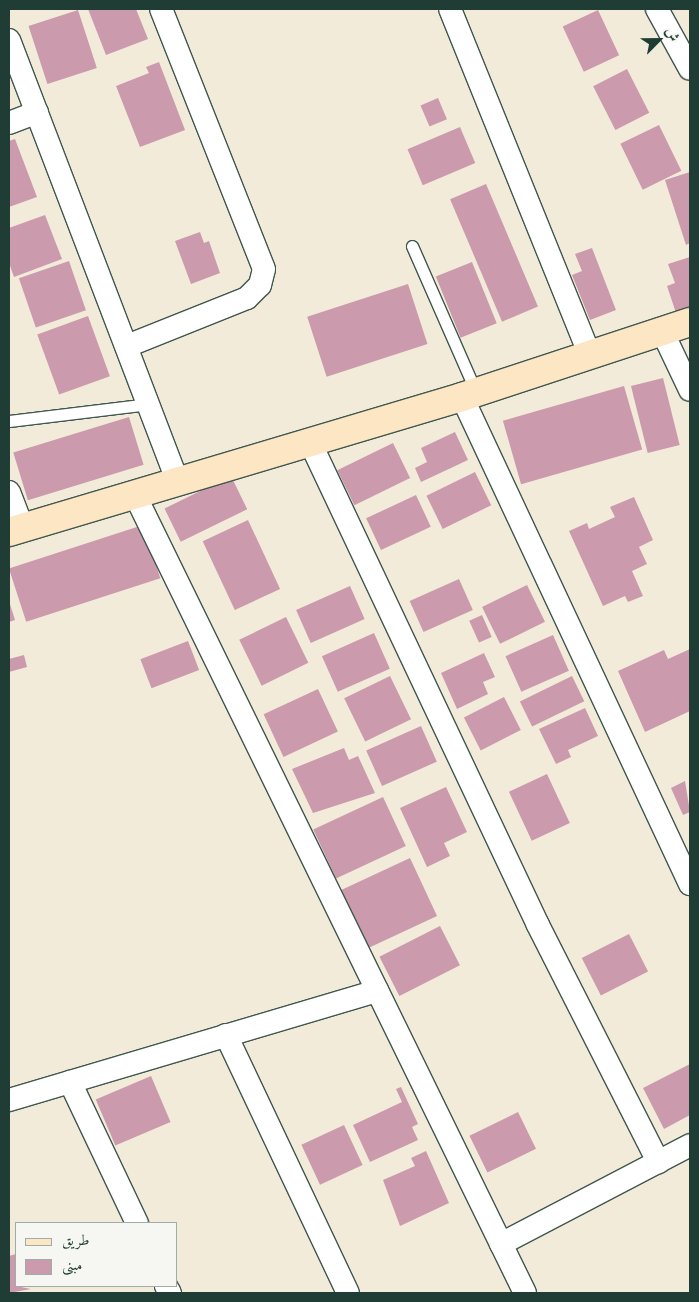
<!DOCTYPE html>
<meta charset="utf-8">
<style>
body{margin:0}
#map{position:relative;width:699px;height:1302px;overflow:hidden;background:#f2ebda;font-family:"EB Garamond",Amiri,serif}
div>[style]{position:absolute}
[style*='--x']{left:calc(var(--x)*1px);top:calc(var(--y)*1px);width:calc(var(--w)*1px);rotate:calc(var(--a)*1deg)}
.building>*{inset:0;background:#cb9aad;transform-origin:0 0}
.roads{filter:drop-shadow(1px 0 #3f574d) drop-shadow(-1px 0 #3f574d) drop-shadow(0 1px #3f574d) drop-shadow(0 -1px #3f574d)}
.lane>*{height:11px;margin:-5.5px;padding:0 5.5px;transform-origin:5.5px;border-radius:5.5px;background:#fff}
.street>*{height:22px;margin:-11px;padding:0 11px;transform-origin:11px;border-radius:11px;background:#fff}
.secondary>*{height:28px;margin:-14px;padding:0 14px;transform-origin:14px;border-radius:14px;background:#fce6c4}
span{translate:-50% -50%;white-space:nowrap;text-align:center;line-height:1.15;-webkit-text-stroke:4px #f6f6f2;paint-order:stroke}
.frame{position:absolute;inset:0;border:10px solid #1f3d34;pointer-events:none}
.legend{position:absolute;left:15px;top:1222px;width:162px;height:65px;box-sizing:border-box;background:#f6f6f2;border:1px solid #a0aca6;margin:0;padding:6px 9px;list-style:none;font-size:15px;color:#1f3d34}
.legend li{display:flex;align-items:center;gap:10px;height:25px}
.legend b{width:25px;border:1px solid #a0aca6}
.north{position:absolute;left:634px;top:15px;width:50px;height:50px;-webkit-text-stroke:4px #f6f6f2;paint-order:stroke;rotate:67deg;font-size:14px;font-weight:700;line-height:20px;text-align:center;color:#1f3d34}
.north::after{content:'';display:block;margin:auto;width:18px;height:22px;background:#1f3d34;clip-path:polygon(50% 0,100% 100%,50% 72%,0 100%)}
</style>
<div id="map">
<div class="building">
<div style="clip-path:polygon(88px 9px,136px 9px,148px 39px,106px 55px)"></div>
<div style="left:78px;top:10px;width:61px;height:52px;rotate:72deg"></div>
<div style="left:598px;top:10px;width:50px;height:39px;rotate:65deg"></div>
<div style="clip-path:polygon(159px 62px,185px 130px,140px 147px,116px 86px,149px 73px,146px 67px)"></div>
<div style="left:627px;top:69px;width:49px;height:38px;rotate:63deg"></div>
<div style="left:438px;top:98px;width:23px;height:19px;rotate:67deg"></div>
<div style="left:659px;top:125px;width:51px;height:43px;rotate:64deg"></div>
<div style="left:460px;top:127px;width:39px;height:57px;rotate:67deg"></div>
<div style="clip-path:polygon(15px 139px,37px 197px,9px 207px,9px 141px)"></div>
<div style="clip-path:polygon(690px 172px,690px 243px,686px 245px,665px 180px)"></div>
<div style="left:486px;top:184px;width:133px;height:39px;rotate:67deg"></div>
<div style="clip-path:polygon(45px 215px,62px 259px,14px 277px,9px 263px,9px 228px)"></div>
<div style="clip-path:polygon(200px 232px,204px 243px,209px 241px,220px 273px,191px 284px,175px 241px)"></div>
<div style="clip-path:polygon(592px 248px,616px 310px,590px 320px,572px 275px,582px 271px,575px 254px)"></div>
<div style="clip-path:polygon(690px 257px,690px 308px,676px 313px,667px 286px,675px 283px,668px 264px)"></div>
<div style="left:69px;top:261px;width:52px;height:53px;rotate:71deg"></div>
<div style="left:472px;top:262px;width:66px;height:39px;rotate:68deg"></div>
<div style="left:408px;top:284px;width:63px;height:106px;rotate:72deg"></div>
<div style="left:88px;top:316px;width:64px;height:54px;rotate:70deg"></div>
<div style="left:663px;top:378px;width:69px;height:33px;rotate:76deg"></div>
<div style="left:624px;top:386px;width:66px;height:126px;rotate:74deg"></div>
<div style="left:129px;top:417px;width:50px;height:121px;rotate:73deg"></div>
<div style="clip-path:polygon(455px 432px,468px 460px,421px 482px,415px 468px,427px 462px,421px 448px)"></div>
<div style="left:393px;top:443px;width:39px;height:62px;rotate:64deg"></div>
<div style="left:475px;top:472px;width:37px;height:54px;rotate:64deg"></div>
<div style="left:231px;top:476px;width:37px;height:74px;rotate:64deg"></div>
<div style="left:416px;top:495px;width:35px;height:55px;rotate:65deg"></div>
<div style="clip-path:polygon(634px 497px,653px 540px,639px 547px,647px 564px,632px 571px,643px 596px,628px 602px,625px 596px,603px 606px,569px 531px,587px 523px,589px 529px,615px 517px,610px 507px)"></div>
<div style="left:248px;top:520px;width:76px;height:50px;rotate:65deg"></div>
<div style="left:143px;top:525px;width:56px;height:141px;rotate:72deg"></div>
<div style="left:459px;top:579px;width:34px;height:54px;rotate:66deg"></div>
<div style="left:527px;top:585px;width:41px;height:50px;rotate:64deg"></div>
<div style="left:350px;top:586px;width:36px;height:59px;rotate:66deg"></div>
<div style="clip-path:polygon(9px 601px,15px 620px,9px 622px)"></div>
<div style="left:482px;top:615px;width:24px;height:14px;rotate:66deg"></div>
<div style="left:286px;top:617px;width:51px;height:52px;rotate:64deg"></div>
<div style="left:374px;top:633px;width:39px;height:57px;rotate:66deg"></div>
<div style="left:553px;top:635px;width:39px;height:52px;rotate:66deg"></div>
<div style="left:188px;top:641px;width:31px;height:51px;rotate:69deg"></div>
<div style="clip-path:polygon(690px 649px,690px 711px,645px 732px,618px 671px,664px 650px,668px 659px)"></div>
<div style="clip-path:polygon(484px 653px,495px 677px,483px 682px,488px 694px,457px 709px,441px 673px)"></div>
<div style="clip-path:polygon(24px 655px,27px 667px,9px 672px,9px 659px)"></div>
<div style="left:390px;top:676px;width:48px;height:51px;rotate:64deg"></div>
<div style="left:572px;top:676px;width:28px;height:58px;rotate:64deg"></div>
<div style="left:318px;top:689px;width:47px;height:60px;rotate:65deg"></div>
<div style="left:504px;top:697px;width:37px;height:45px;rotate:63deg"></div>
<div style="clip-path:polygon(585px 708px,598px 736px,568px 750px,571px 757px,556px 764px,539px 729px)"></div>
<div style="left:421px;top:726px;width:39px;height:60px;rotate:66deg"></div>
<div style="clip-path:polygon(344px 748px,349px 760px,358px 756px,375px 793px,313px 813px,292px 769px)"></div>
<div style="left:547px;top:774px;width:54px;height:42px;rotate:65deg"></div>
<div style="clip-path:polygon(685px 781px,690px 812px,683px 815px,671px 788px)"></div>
<div style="clip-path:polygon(446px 787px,467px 832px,444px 843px,450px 856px,427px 867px,400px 808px)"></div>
<div style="left:383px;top:797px;width:54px;height:77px;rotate:65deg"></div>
<div style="left:410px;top:858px;width:64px;height:77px;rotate:65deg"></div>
<div style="left:440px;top:926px;width:44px;height:68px;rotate:63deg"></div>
<div style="left:629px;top:934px;width:42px;height:53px;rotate:63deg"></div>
<div style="clip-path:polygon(690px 1064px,690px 1115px,664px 1129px,643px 1088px)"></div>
<div style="left:151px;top:1076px;width:50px;height:60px;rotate:67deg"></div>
<div style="clip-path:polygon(401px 1087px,418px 1124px,412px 1127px,418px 1140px,370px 1162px,353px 1125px,402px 1102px,396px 1089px)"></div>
<div style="left:518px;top:1112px;width:41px;height:54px;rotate:64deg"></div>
<div style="left:344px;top:1125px;width:44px;height:47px;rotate:65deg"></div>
<div style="clip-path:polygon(426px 1151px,449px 1203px,400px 1226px,383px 1180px,415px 1166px,411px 1158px)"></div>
<div style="clip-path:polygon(16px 1254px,16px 1286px,31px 1289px,9px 1293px,9px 1256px)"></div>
</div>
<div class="roads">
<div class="lane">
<div style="--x:412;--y:246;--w:159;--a:66.3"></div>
<div style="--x:9;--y:421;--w:141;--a:-6.9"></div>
</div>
<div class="street">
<div style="--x:450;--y:9;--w:373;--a:68"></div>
<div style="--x:657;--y:9;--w:68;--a:61.2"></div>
<div style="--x:9;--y:40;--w:470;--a:69.1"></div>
<div style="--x:9;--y:123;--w:30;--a:-21"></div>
<div style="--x:662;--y:331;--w:65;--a:64.6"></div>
<div style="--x:127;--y:346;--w:129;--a:-21.8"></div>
<div style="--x:247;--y:298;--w:18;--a:-45"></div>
<div style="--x:260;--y:285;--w:16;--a:-76"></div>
<div style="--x:264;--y:269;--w:280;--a:-111.6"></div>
<div style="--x:462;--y:397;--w:538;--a:64.91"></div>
<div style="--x:310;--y:442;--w:534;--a:64.73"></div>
<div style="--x:538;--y:925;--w:266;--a:63.1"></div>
<div style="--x:9;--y:492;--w:39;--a:69"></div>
<div style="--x:134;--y:493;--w:890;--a:63.95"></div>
<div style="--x:226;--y:1035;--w:285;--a:64.7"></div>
<div style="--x:70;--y:1082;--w:156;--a:64.6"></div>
<div style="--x:9;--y:1100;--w:384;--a:-16.5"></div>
<div style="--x:501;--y:1244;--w:213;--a:-27.6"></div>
<div style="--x:166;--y:1286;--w:8;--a:60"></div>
</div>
<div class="secondary">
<div style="--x:9;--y:532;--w:473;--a:-16.6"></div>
<div style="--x:462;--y:397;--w:240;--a:-18.2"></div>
</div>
</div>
<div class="frame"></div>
<ul class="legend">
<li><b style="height:6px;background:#fce6c4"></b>طريق</li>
<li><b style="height:14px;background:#cb9aad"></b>مبنى</li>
</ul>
<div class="north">ش</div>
</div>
